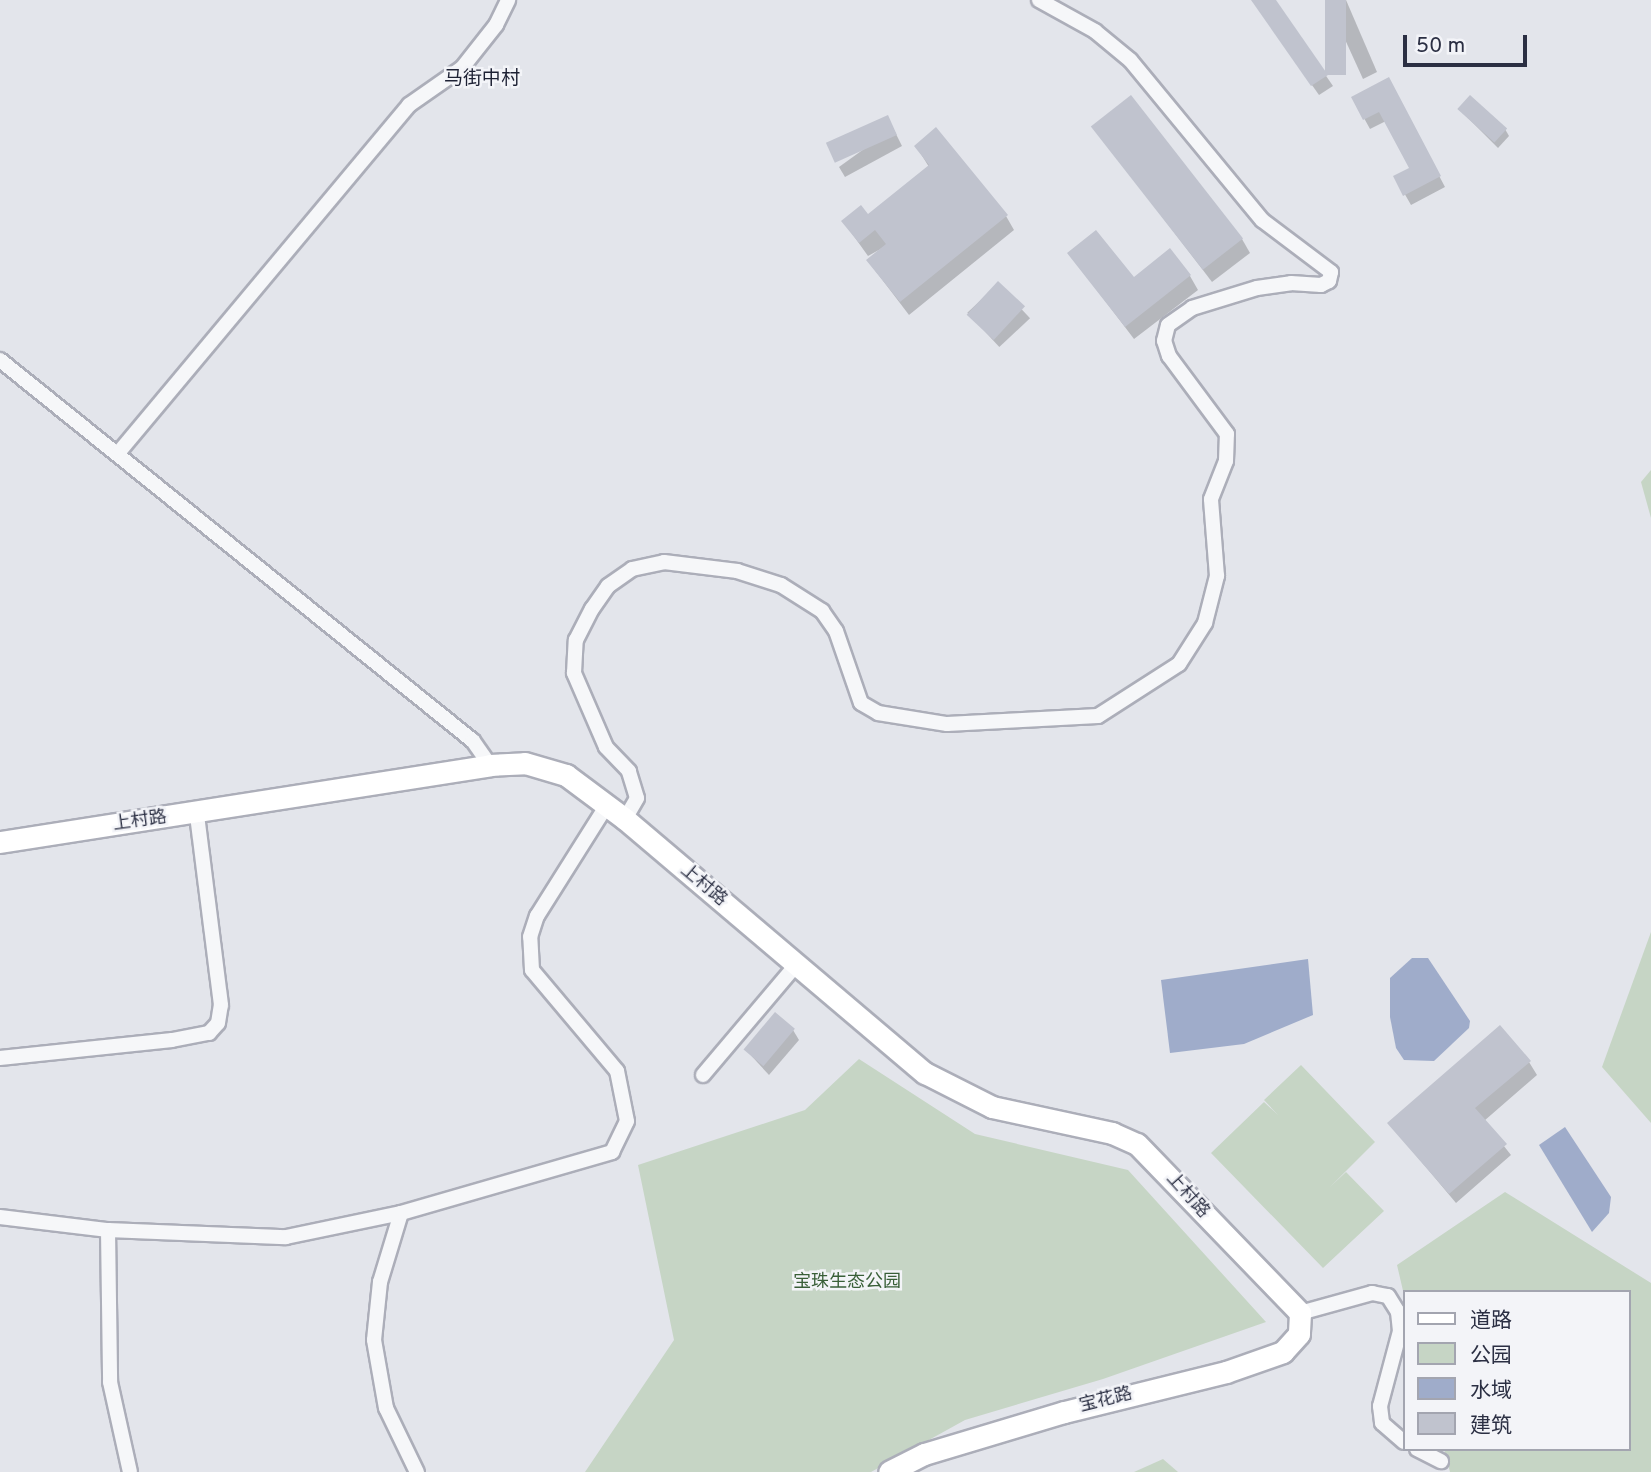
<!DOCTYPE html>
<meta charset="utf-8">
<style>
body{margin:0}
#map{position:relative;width:1651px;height:1472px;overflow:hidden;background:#e3e5eb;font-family:Overpass,"Noto Sans SC",sans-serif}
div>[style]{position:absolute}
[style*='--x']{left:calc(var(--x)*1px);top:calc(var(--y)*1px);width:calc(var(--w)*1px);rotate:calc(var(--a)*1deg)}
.green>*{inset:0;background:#c6d5c5}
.water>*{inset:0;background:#9facca}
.shadow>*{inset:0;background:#0003;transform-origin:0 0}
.building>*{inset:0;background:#c0c3ce;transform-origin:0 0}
.roads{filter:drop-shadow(2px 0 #acaeb9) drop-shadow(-2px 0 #acaeb9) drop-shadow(0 2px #acaeb9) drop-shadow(0 -2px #acaeb9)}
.street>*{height:14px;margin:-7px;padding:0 7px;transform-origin:7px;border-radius:7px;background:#f6f7f9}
.secondary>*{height:21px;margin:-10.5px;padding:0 10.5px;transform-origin:10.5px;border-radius:10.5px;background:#fff}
span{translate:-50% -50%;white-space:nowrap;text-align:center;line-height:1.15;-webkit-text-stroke:5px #f3f4f8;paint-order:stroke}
.street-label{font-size:18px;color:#2b2f43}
.park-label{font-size:18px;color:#395f38}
.neighbourhood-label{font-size:19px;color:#1d2134}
.legend{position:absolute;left:1403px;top:1290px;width:228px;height:161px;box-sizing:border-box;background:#f3f4f8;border:2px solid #a3a5b0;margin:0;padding:9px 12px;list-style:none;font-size:21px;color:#2b2f43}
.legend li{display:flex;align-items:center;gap:14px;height:35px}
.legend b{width:35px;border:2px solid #a3a5b0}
.scale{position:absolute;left:1403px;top:35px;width:124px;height:32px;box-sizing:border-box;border:4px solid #2b2f43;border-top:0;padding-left:9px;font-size:21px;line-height:24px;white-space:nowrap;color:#2b2f43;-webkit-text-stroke:5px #f3f4f8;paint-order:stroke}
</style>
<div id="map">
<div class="green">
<div style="clip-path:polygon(1651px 470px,1651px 518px,1641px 482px)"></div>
<div style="clip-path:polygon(1651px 932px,1651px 1123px,1602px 1067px)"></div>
<div style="clip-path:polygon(859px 1059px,975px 1134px,1128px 1170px,1266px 1322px,1103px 1379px,965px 1420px,871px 1472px,585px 1472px,674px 1340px,638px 1165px,805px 1110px)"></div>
<div style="clip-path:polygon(1301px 1065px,1375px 1142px,1330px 1187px,1346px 1172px,1384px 1211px,1323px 1268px,1211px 1153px,1264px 1102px,1278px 1115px,1264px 1100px)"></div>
<div style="clip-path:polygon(1505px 1192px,1651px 1283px,1651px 1472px,1450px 1472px,1444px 1449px,1628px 1449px,1628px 1292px,1404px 1295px,1397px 1265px)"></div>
<div style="clip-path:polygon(1163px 1459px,1178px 1472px,1134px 1472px)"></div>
</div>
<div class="water">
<div style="clip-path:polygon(1412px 958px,1428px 958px,1470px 1021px,1469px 1028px,1434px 1061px,1404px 1060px,1396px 1048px,1390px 1017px,1390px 978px)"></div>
<div style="clip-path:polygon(1308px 959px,1313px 1015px,1244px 1044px,1170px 1053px,1161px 980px)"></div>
<div style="clip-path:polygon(1565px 1127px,1611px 1197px,1609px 1213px,1592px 1232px,1539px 1145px)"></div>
</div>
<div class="shadow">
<div style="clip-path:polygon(1252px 0,1274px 0,1333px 86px,1319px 95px)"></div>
<div style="clip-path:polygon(1327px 0,1346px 0,1377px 72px,1363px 79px)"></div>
<div style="clip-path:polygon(1394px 90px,1445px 187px,1411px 205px,1395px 177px,1411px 169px,1386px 121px,1370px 129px,1353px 98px)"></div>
<div style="clip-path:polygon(1459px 109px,1505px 129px,1509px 136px,1498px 148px)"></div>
<div style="clip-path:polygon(1093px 126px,1242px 239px,1250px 253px,1212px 282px)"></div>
<div style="clip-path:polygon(893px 128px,902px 146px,845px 177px,839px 167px)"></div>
<div style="clip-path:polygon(916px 146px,1006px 216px,1014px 230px,909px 315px,868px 261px,886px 246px,868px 256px,843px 221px,868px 216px,929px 167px)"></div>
<div style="clip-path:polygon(1069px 253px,1133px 279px,1190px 276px,1198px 290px,1134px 339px)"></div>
<div style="left:998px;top:284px;width:47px;height:42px;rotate:47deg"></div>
<div style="clip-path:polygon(793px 1030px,799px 1040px,769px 1075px,746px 1050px)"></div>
<div style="clip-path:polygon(1529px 1062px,1537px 1075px,1484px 1121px,1511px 1155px,1456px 1203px,1389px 1123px)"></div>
</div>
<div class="building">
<div style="clip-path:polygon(1251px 0,1276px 0,1328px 75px,1311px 86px)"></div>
<div style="left:1325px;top:0;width:21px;height:75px"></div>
<div style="clip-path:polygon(1389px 77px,1441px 176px,1403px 196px,1393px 176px,1409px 168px,1379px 112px,1363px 120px,1351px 97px)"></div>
<div style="left:1131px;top:95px;width:182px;height:51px;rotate:52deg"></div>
<div style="left:1470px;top:95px;width:50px;height:19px;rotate:42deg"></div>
<div style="left:888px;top:115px;width:22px;height:68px;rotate:66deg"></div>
<div style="clip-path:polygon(936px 127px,1008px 215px,900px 302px,866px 260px,886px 244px,875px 230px,859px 243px,841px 221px,861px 205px,868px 214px,929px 165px,914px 146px)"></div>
<div style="clip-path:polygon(1096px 230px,1134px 277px,1170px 248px,1191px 275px,1125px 327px,1067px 253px)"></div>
<div style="left:998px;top:281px;width:37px;height:46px;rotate:43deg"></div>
<div style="left:775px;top:1012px;width:26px;height:49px;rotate:40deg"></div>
<div style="clip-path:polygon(1500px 1025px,1531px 1061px,1475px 1108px,1507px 1144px,1449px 1194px,1387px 1123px)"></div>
</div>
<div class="roads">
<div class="street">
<div style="--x:0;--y:360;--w:607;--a:38.85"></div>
<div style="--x:473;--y:741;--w:29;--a:55"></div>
<div style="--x:119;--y:452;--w:452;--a:-50.1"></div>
<div style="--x:409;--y:105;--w:65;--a:-34.9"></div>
<div style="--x:462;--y:68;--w:55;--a:-51.7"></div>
<div style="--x:496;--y:25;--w:28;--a:-64"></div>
<div style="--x:625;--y:819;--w:24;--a:-60"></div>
<div style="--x:637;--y:798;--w:28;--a:-107"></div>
<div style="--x:629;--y:771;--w:33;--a:-134"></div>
<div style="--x:606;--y:747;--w:81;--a:-113.4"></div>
<div style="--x:574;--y:673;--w:33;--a:-87"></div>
<div style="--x:576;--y:640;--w:35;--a:-63"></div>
<div style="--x:592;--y:609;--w:28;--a:-55"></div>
<div style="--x:608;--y:586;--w:29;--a:-35"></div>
<div style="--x:632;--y:569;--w:33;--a:-12"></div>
<div style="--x:664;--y:562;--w:74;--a:7"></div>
<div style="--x:737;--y:571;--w:46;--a:17.7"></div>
<div style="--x:781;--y:585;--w:49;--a:32.4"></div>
<div style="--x:822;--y:611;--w:24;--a:55"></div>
<div style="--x:836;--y:631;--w:76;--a:70.9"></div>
<div style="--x:861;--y:703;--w:20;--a:30"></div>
<div style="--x:878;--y:713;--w:70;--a:9.1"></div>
<div style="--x:947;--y:724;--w:151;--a:-3"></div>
<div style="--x:1098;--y:716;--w:96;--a:-32.7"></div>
<div style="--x:1179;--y:664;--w:49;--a:-57.6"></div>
<div style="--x:1205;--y:623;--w:49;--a:-75.7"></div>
<div style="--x:1217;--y:576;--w:77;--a:-94.5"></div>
<div style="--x:1211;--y:499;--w:41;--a:-68.5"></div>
<div style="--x:1226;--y:461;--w:27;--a:-88"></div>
<div style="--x:1227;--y:434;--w:97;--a:-126.6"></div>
<div style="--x:1169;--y:356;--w:16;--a:-108"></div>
<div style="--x:1164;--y:341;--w:16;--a:-76"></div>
<div style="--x:1168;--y:325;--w:29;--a:-35"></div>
<div style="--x:1192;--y:308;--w:68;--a:-17.1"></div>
<div style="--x:1257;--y:288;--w:34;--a:-8"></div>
<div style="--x:1291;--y:283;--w:30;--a:4"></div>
<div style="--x:1321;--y:285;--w:9;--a:-27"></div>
<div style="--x:1329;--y:281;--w:9;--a:-77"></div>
<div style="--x:1331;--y:272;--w:86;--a:-143"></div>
<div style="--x:1262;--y:220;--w:207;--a:-129.5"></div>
<div style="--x:1130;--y:60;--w:45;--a:-140.4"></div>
<div style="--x:1095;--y:31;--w:64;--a:-151"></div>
<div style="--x:0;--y:1058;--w:173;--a:-6"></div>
<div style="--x:172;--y:1040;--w:38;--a:-11"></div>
<div style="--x:209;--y:1033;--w:13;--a:-48"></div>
<div style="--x:218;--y:1023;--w:18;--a:-81"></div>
<div style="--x:221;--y:1005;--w:193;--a:-97.2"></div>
<div style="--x:703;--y:1075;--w:144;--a:-49.8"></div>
<div style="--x:401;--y:1213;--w:72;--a:106.9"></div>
<div style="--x:380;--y:1282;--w:58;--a:95.9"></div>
<div style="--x:374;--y:1340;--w:69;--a:80"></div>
<div style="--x:386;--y:1408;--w:71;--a:64.2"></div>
<div style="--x:0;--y:1217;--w:109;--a:6.9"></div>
<div style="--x:108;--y:1230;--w:178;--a:2.3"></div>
<div style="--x:286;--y:1237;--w:117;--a:-11.8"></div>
<div style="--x:401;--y:1213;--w:220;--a:-16.1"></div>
<div style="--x:612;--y:1152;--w:34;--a:-64"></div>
<div style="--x:627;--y:1121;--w:51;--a:-101.3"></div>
<div style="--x:617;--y:1071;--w:132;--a:-130.1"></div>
<div style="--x:532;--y:970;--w:33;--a:-93"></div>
<div style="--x:530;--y:937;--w:22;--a:-72"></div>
<div style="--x:537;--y:916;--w:131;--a:-57.8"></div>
<div style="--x:108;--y:1230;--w:152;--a:89.2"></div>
<div style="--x:110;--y:1382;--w:92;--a:77.5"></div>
<div style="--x:1300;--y:1313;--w:75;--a:-15.5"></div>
<div style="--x:1372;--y:1293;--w:16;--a:11"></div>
<div style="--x:1388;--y:1296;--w:19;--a:58"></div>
<div style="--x:1398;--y:1312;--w:19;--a:84"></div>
<div style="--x:1400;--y:1331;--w:78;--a:104.9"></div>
<div style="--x:1380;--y:1406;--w:17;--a:83"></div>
<div style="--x:1382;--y:1423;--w:29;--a:41"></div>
<div style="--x:1417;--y:1449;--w:27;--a:27"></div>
</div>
<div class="secondary">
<div style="--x:0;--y:842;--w:496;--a:-8.9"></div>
<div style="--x:490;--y:765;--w:35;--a:-3"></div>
<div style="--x:525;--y:763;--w:43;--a:16.3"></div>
<div style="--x:566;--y:775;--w:74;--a:36.7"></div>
<div style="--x:625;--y:819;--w:393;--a:40.3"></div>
<div style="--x:925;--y:1073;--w:75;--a:26.9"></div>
<div style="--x:992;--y:1107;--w:123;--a:12.2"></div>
<div style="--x:1112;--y:1133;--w:27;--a:24"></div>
<div style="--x:1137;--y:1144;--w:235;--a:46"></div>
<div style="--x:1300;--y:1313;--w:21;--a:93"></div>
<div style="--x:1299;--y:1334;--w:24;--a:132"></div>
<div style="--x:1283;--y:1352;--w:60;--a:160.7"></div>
<div style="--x:1226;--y:1372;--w:167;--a:166.1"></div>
<div style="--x:1064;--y:1412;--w:146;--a:163.3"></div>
<div style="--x:924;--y:1454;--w:39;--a:153"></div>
</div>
</div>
<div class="street-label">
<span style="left:140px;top:822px;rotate:-8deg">上村路</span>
<span style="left:703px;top:886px;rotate:40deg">上村路</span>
<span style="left:1187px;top:1196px;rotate:48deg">上村路</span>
<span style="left:1106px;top:1401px;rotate:-14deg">宝花路</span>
</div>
<div class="park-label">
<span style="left:847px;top:1283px">宝珠生态公园</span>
</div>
<div class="neighbourhood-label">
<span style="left:482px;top:80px">马街中村</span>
</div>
<ul class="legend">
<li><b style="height:9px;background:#fff"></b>道路</li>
<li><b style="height:19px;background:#c6d5c5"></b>公园</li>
<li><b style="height:19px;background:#9facca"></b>水域</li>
<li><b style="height:19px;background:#c0c3ce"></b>建筑</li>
</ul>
<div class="scale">50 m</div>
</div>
